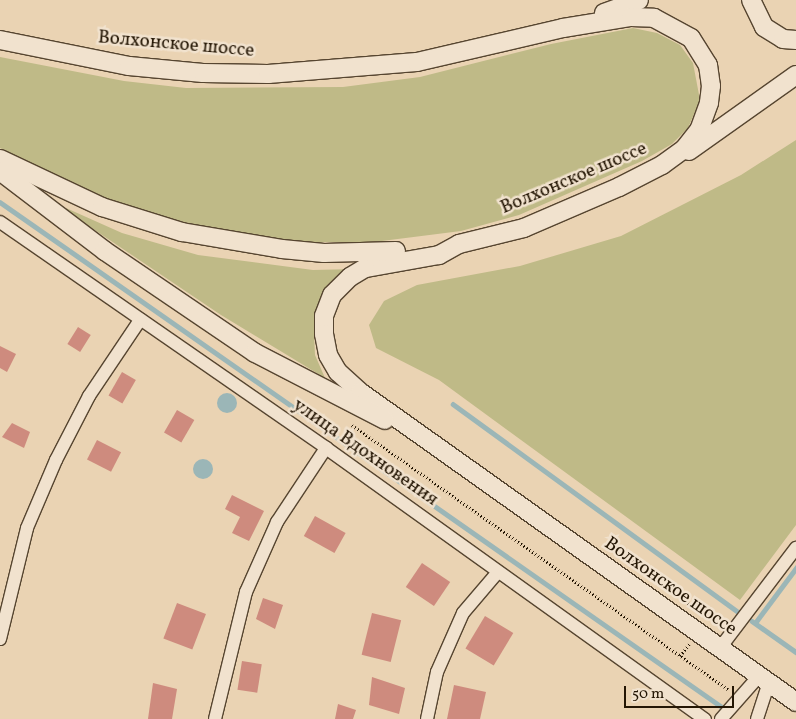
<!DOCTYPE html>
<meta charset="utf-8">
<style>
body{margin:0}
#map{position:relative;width:796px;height:719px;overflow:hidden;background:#ead3b3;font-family:Vollkorn,serif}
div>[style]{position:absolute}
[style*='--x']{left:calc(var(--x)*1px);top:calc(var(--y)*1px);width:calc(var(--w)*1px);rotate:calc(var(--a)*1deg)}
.green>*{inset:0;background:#bfba87}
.water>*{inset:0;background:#9bb6b7}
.round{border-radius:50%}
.stream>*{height:4.5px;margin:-2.25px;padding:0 2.25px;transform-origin:2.25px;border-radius:2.25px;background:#9bb6b7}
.building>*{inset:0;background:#ce8b7e;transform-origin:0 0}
.path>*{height:2.5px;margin-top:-1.25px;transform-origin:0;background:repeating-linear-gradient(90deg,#241604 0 1px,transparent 0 3.5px)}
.roads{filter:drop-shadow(1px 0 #564530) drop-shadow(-1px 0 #564530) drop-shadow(0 1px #564530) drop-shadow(0 -1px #564530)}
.street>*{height:12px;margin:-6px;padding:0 6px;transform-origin:6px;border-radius:6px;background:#f1e2ce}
.secondary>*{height:18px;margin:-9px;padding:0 9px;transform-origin:9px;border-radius:9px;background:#f1e2ce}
span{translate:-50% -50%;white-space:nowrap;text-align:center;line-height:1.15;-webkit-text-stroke:5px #f1e2ce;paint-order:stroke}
.street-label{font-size:19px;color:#241604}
.scale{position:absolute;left:624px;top:686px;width:110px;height:22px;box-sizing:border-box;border:2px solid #241604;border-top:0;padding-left:6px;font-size:15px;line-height:18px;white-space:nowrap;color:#241604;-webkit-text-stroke:4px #f1e2ce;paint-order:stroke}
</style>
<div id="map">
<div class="green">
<div style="clip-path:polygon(633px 28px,657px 33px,680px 45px,693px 63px,700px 100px,688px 128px,672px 144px,642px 161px,519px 215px,461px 231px,374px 242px,309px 242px,244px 235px,175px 220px,111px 200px,51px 175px,0 148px,0 57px,124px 81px,186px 88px,343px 87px,420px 77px,551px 44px)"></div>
<div style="clip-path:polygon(796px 140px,796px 525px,740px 600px,439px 380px,376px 348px,369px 325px,384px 301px,417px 285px,520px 266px,621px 236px,741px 175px)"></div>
<div style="clip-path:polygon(66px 208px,122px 233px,198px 255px,313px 270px,355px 269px,317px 313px,314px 333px,315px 355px,325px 378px,221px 315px,65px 210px)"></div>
</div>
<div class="water">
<div class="round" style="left:217px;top:393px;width:20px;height:20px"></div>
<div class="round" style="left:193px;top:459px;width:20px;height:20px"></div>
</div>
<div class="stream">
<div style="--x:0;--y:202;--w:881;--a:34.97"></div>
<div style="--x:453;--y:404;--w:353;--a:36.1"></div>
<div style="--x:752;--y:621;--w:54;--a:35.2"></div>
<div style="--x:755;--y:623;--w:69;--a:-53.3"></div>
</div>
<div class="building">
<div style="left:78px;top:327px;width:15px;height:20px;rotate:32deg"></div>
<div style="clip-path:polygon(0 346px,16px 354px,7px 372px,0 368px)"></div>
<div style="left:122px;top:372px;width:16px;height:27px;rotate:30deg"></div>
<div style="left:177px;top:410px;width:20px;height:26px;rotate:30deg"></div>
<div style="clip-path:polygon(12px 423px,30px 432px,24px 448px,2px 437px)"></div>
<div style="left:97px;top:440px;width:27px;height:22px;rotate:27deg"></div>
<div style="clip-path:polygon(232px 495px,264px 511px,249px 541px,232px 533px,240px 517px,225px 509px)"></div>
<div style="left:315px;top:516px;width:35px;height:23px;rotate:29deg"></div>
<div style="left:422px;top:563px;width:34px;height:29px;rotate:34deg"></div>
<div style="clip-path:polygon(263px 598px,283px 605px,275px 629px,256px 619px)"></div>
<div style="left:177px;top:603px;width:31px;height:38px;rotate:21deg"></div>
<div style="left:372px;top:613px;width:30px;height:43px;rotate:14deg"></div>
<div style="left:485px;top:616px;width:33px;height:38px;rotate:31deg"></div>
<div style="left:242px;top:661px;width:20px;height:29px;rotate:9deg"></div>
<div style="clip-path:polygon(372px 677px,405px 688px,399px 714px,369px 705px)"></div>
<div style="clip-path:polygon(153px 683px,177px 689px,172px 719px,148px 719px)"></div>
<div style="clip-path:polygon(454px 685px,486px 692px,480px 719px,447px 719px)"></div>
<div style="clip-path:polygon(338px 704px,356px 710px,353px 719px,335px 719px)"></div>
</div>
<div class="path">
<div style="--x:352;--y:425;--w:461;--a:35.1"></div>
<div style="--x:633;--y:560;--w:81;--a:38"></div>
<div style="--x:680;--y:656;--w:15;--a:-53"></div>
</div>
<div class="roads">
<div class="street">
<div style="--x:0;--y:222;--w:397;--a:34.7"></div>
<div style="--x:326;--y:448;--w:466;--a:35.6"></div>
<div style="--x:0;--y:639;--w:114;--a:-76.3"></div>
<div style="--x:27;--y:528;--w:74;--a:-66.9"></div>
<div style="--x:56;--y:460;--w:72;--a:-62.7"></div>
<div style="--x:89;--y:396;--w:92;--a:-56.1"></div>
<div style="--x:720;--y:648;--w:126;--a:-52.8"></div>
<div style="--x:215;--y:719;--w:131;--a:-76.3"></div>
<div style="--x:246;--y:592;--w:77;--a:-66.1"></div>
<div style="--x:277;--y:522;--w:89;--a:-56.5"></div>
<div style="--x:427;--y:719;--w:48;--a:-78"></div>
<div style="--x:437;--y:672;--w:64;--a:-66.2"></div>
<div style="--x:463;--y:613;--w:54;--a:-49.5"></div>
<div style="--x:721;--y:719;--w:57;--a:-48.5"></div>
<div style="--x:757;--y:719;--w:38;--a:-72"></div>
</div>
<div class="secondary">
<div style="--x:751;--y:0;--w:30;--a:64"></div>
<div style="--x:764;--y:27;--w:22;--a:32"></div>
<div style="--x:783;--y:39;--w:13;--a:4"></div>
<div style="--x:604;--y:13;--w:37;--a:-20"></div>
<div style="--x:0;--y:40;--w:132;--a:11.4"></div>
<div style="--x:129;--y:66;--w:74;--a:5.4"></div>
<div style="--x:203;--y:73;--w:65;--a:0.9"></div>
<div style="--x:268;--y:74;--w:149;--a:-4.6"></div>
<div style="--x:417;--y:62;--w:150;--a:-13.1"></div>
<div style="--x:563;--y:28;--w:69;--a:-9.2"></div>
<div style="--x:631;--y:17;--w:23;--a:2"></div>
<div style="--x:654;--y:18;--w:42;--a:28.4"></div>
<div style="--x:691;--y:38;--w:32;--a:58"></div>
<div style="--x:708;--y:65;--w:21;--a:82"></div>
<div style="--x:711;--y:86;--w:17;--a:97"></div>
<div style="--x:709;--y:103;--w:29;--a:110"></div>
<div style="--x:699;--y:130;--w:24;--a:128"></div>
<div style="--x:684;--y:149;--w:27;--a:144"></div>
<div style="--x:662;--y:165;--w:48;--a:152.9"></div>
<div style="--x:619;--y:187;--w:103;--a:156.7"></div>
<div style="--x:524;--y:228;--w:67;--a:166.2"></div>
<div style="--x:459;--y:244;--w:23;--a:151"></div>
<div style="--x:439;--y:255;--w:75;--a:170"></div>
<div style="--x:365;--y:268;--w:17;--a:149"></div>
<div style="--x:350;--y:277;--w:25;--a:135"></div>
<div style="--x:332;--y:295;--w:22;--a:111"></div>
<div style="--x:324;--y:316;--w:18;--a:90"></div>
<div style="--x:324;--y:334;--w:21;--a:79"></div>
<div style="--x:328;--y:355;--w:20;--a:60"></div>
<div style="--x:338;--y:372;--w:30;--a:42"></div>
<div style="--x:360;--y:392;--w:535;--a:35.41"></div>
<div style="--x:689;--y:151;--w:131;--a:-35.4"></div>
<div style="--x:0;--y:159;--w:113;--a:25.2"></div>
<div style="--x:102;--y:207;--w:84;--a:17.4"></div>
<div style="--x:182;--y:232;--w:101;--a:9.6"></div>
<div style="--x:282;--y:249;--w:42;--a:5.4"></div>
<div style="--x:324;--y:253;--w:72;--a:-1.6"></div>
<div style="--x:0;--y:171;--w:132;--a:37.3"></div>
<div style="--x:105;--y:251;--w:181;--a:34.2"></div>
<div style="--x:255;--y:353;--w:146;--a:27.3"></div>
</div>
</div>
<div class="street-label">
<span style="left:176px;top:45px;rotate:5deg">Волхонское шоссе</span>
<span style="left:574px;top:179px;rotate:-23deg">Волхонское шоссе</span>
<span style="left:365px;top:453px;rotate:35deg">улица Вдохновения</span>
<span style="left:670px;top:587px;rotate:35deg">Волхонское шоссе</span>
</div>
<div class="scale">50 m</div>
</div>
